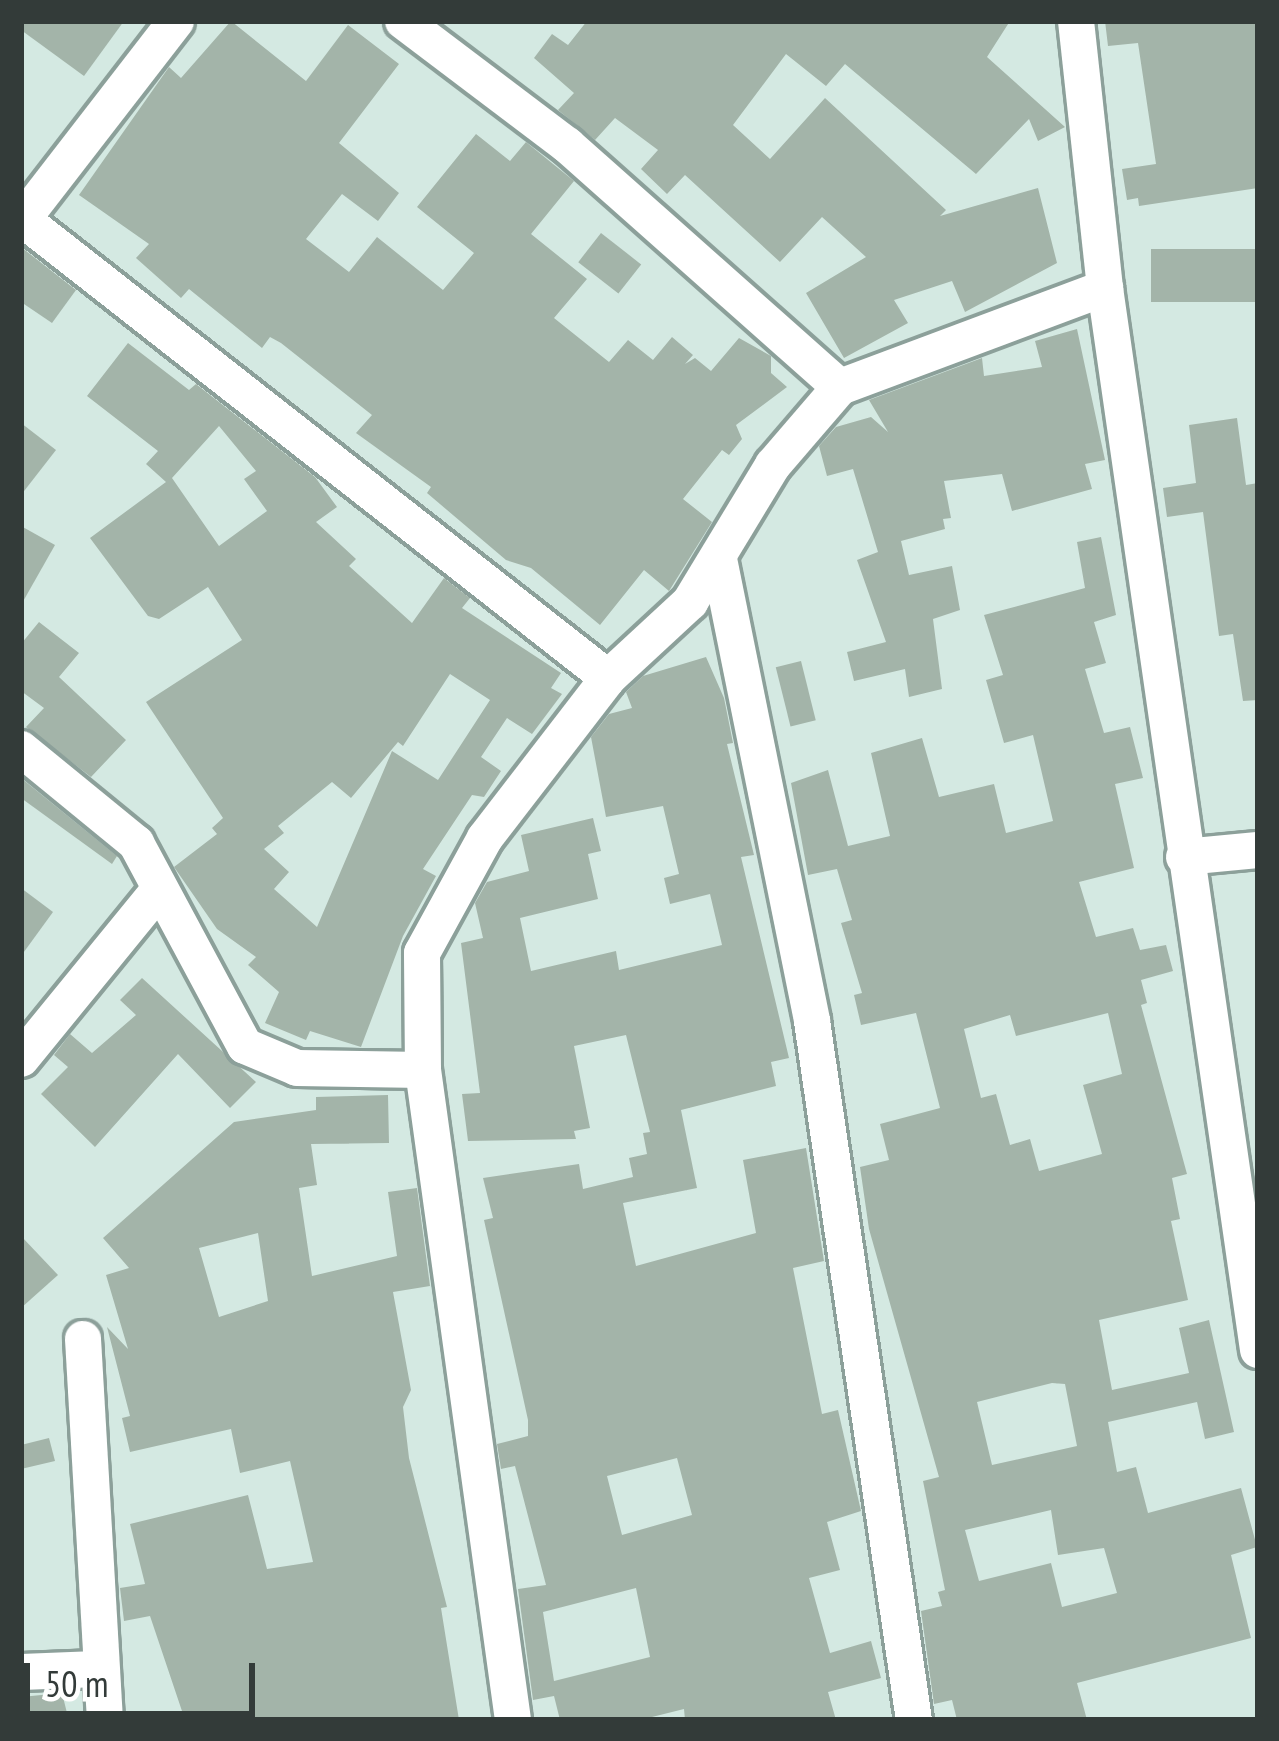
<!DOCTYPE html>
<style>
body{margin:0}
#map{position:relative;width:1279px;height:1741px;overflow:hidden;background:#d4e9e2;font-family:"PT Sans Narrow",sans-serif}
div>[style]{position:absolute}
[style*='--x']{left:calc(var(--x)*1px);top:calc(var(--y)*1px);width:calc(var(--w)*1px);rotate:calc(var(--a)*1deg)}
.building>*{inset:0;background:#a3b4a9;transform-origin:0 0}
.roads{filter:drop-shadow(3px 0 #8ca09a) drop-shadow(-3px 0 #8ca09a) drop-shadow(0 3px #8ca09a) drop-shadow(0 -3px #8ca09a)}
.minor>*{height:36px;margin:-18px;padding:0 18px;transform-origin:18px;border-radius:18px;background:#fff}
span{translate:-50% -50%;white-space:nowrap;text-align:center;line-height:1.15;-webkit-text-stroke:10px #fff;paint-order:stroke}
.frame{position:absolute;inset:0;border:24px solid #333b39;pointer-events:none}
.scale{position:absolute;left:24px;top:1663px;width:231px;height:54px;box-sizing:border-box;border:6px solid #333b39;border-top:0;padding-left:15px;font-size:36px;line-height:42px;white-space:nowrap;color:#333b39;-webkit-text-stroke:9px #fff;paint-order:stroke}
</style>
<div id="map">
<div class="building">
<div style="clip-path:polygon(21px 21px,124px 21px,84px 76px,21px 30px)"></div>
<div style="clip-path:polygon(231px 21px,306px 81px,348px 25px,399px 64px,339px 143px,399px 193px,378px 221px,342px 194px,306px 239px,349px 272px,377px 237px,443px 290px,474px 253px,417px 207px,476px 134px,510px 161px,526px 142px,574px 181px,531px 234px,587px 279px,554px 318px,609px 362px,628px 340px,653px 360px,672px 337px,693px 355px,685px 364px,695px 358px,711px 371px,739px 338px,771px 356px,771px 373px,787px 387px,736px 425px,742px 439px,729px 455px,722px 450px,683px 499px,712px 522px,669px 591px,644px 570px,600px 625px,531px 568px,506px 560px,427px 493px,431px 487px,356px 433px,372px 415px,281px 343px,270px 337px,262px 348px,189px 289px,181px 298px,136px 258px,149px 244px,79px 195px,169px 67px,181px 78px)"></div>
<div style="clip-path:polygon(587px 21px,1010px 21px,987px 57px,1065px 127px,1038px 141px,1029px 119px,976px 174px,845px 64px,826px 86px,786px 54px,733px 125px,770px 159px,825px 98px,946px 210px,940px 216px,1038px 188px,1057px 263px,965px 312px,952px 281px,894px 300px,908px 323px,844px 358px,806px 293px,866px 257px,822px 217px,780px 262px,685px 175px,667px 194px,641px 169px,658px 150px,615px 118px,595px 140px,558px 110px,574px 93px,534px 58px,552px 34px,568px 45px)"></div>
<div style="clip-path:polygon(1105px 21px,1258px 21px,1258px 188px,1139px 206px,1138px 198px,1127px 200px,1122px 169px,1156px 164px,1138px 43px,1108px 46px)"></div>
<div style="left:601px;top:233px;width:51px;height:37px;rotate:38deg"></div>
<div style="clip-path:polygon(21px 247px,76px 290px,52px 323px,21px 302px)"></div>
<div style="left:1258px;top:249px;width:53px;height:107px;rotate:90deg"></div>
<div style="clip-path:polygon(1077px 329px,1105px 460px,1085px 464px,1092px 489px,1012px 511px,1002px 474px,944px 481px,951px 518px,943px 519px,945px 529px,901px 541px,909px 575px,952px 566px,960px 610px,933px 619px,942px 689px,909px 697px,905px 669px,854px 681px,847px 652px,886px 642px,857px 560px,878px 552px,853px 469px,827px 476px,819px 446px,836px 427px,871px 417px,888px 432px,869px 400px,982px 358px,984px 376px,1042px 367px,1035px 341px)"></div>
<div style="clip-path:polygon(evenodd,128px 343px,189px 390px,196px 384px,315px 477px,337px 507px,316px 522px,356px 559px,349px 566px,412px 623px,444px 578px,470px 598px,462px 608px,561px 673px,551px 688px,562px 694px,532px 734px,507px 718px,481px 757px,501px 771px,484px 797px,472px 795px,423px 869px,436px 876px,403px 936px,361px 1047px,310px 1031px,306px 1040px,265px 1023px,279px 992px,248px 965px,256px 957px,217px 929px,174px 867px,217px 834px,212px 828px,223px 818px,146px 702px,242px 640px,208px 587px,159px 619px,148px 616px,90px 538px,166px 482px,146px 464px,158px 451px,87px 396px,128px 343px,219px 426px,256px 471px,244px 479px,267px 511px,219px 546px,172px 478px,219px 426px,128px 343px,450px 674px,490px 700px,438px 780px,392px 751px,317px 927px,274px 889px,289px 872px,264px 849px,284px 833px,278px 826px,332px 782px,351px 798px,398px 742px,403px 746px,450px 674px)"></div>
<div style="clip-path:polygon(1237px 418px,1246px 485px,1258px 483px,1258px 700px,1243px 701px,1233px 634px,1219px 636px,1203px 512px,1167px 517px,1163px 488px,1196px 483px,1189px 425px)"></div>
<div style="clip-path:polygon(21px 423px,56px 450px,21px 495px)"></div>
<div style="clip-path:polygon(21px 526px,55px 545px,21px 605px)"></div>
<div style="clip-path:polygon(evenodd,1101px 537px,1116px 615px,1094px 622px,1106px 663px,1085px 669px,1104px 733px,1130px 727px,1143px 778px,1115px 784px,1134px 868px,1079px 882px,1096px 937px,1133px 928px,1140px 950px,1166px 945px,1173px 971px,1141px 980px,1147px 1003px,1141px 1005px,1187px 1174px,1172px 1178px,1180px 1219px,1171px 1221px,1188px 1300px,1099px 1320px,1112px 1390px,1189px 1373px,1179px 1328px,1209px 1320px,1234px 1432px,1205px 1439px,1197px 1402px,1108px 1422px,1117px 1472px,1136px 1467px,1148px 1513px,1241px 1488px,1257px 1547px,1231px 1555px,1251px 1638px,1077px 1683px,1087px 1720px,957px 1720px,952px 1700px,934px 1704px,921px 1611px,942px 1606px,938px 1592px,945px 1590px,923px 1481px,939px 1477px,869px 1229px,860px 1167px,889px 1160px,880px 1124px,940px 1108px,916px 1013px,861px 1025px,854px 995px,862px 993px,841px 923px,852px 920px,837px 869px,808px 875px,791px 783px,828px 770px,848px 846px,890px 836px,871px 753px,922px 738px,939px 797px,994px 784px,1006px 833px,1053px 821px,1033px 735px,1004px 743px,986px 680px,1003px 675px,984px 615px,1085px 588px,1077px 542px,1101px 537px,1108px 1013px,1122px 1074px,1083px 1085px,1102px 1154px,1039px 1171px,1030px 1139px,1010px 1145px,996px 1094px,981px 1098px,964px 1029px,1010px 1015px,1016px 1036px,1108px 1013px,1101px 537px,1052px 1383px,1065px 1384px,1077px 1446px,992px 1465px,977px 1402px,1052px 1383px,1101px 537px,1051px 1510px,1058px 1555px,1104px 1548px,1117px 1593px,1062px 1607px,1051px 1563px,979px 1581px,965px 1530px,1051px 1510px)"></div>
<div style="clip-path:polygon(39px 622px,79px 653px,59px 677px,126px 740px,91px 777px,26px 727px,44px 708px,21px 691px,21px 644px)"></div>
<div style="clip-path:polygon(evenodd,706px 657px,724px 698px,733px 743px,727px 744px,754px 855px,741px 857px,789px 1058px,771px 1062px,776px 1086px,681px 1110px,697px 1188px,623px 1203px,636px 1266px,756px 1233px,743px 1160px,806px 1148px,824px 1261px,793px 1268px,822px 1414px,838px 1410px,861px 1511px,827px 1522px,840px 1570px,809px 1578px,830px 1653px,871px 1641px,881px 1678px,828px 1692px,836px 1720px,685px 1720px,684px 1709px,640px 1720px,560px 1720px,554px 1696px,533px 1700px,518px 1589px,546px 1585px,515px 1466px,501px 1469px,497px 1444px,528px 1436px,528px 1420px,484px 1220px,493px 1218px,483px 1178px,579px 1164px,583px 1189px,633px 1177px,629px 1158px,647px 1154px,643px 1133px,650px 1132px,626px 1035px,574px 1046px,590px 1128px,574px 1131px,576px 1139px,468px 1141px,462px 1094px,480px 1093px,461px 943px,483px 938px,475px 903px,487px 882px,529px 871px,521px 835px,593px 818px,601px 851px,588px 854px,598px 899px,520px 918px,531px 971px,616px 951px,619px 970px,722px 945px,710px 894px,670px 904px,664px 878px,679px 874px,663px 806px,606px 817px,591px 737px,609px 714px,632px 708px,626px 692px,643px 676px,706px 657px,677px 1458px,692px 1515px,622px 1535px,607px 1476px,677px 1458px,706px 657px,636px 1588px,650px 1657px,554px 1681px,543px 1612px,636px 1588px)"></div>
<div style="left:801px;top:661px;width:61px;height:26px;rotate:76deg"></div>
<div style="clip-path:polygon(21px 778px,117px 856px,112px 864px,21px 798px)"></div>
<div style="clip-path:polygon(21px 888px,53px 912px,21px 956px)"></div>
<div style="clip-path:polygon(142px 978px,256px 1082px,230px 1108px,178px 1054px,95px 1147px,41px 1094px,68px 1067px,54px 1055px,70px 1034px,92px 1053px,136px 1015px,120px 1000px)"></div>
<div style="clip-path:polygon(evenodd,388px 1095px,389px 1143px,311px 1144px,317px 1185px,299px 1188px,312px 1276px,397px 1256px,388px 1192px,417px 1188px,430px 1286px,393px 1292px,411px 1390px,403px 1407px,409px 1458px,447px 1607px,441px 1608px,459px 1720px,185px 1720px,150px 1616px,124px 1621px,120px 1588px,145px 1584px,130px 1524px,248px 1495px,267px 1569px,313px 1562px,290px 1461px,240px 1473px,231px 1429px,130px 1452px,122px 1418px,130px 1416px,107px 1327px,128px 1349px,106px 1275px,129px 1268px,103px 1238px,234px 1122px,316px 1110px,316px 1097px,388px 1095px,258px 1233px,268px 1301px,219px 1317px,199px 1248px,258px 1233px)"></div>
<div style="clip-path:polygon(21px 1236px,58px 1275px,21px 1308px)"></div>
<div style="clip-path:polygon(49px 1438px,55px 1461px,21px 1469px,21px 1445px)"></div>
<div style="clip-path:polygon(62px 1693px,67px 1713px,21px 1720px,21px 1697px)"></div>
</div>
<div class="roads">
<div class="minor">
<div style="--x:403;--y:21;--w:206;--a:37.1"></div>
<div style="--x:567;--y:145;--w:365;--a:41.6"></div>
<div style="--x:1076;--y:21;--w:269;--a:83.8"></div>
<div style="--x:1105;--y:288;--w:1073;--a:81.8"></div>
<div style="--x:21;--y:218;--w:746;--a:38.08"></div>
<div style="--x:23;--y:219;--w:250;--a:-52.3"></div>
<div style="--x:719;--y:559;--w:471;--a:78.6"></div>
<div style="--x:812;--y:1021;--w:706;--a:81.7"></div>
<div style="--x:21;--y:749;--w:149;--a:39.3"></div>
<div style="--x:136;--y:843;--w:230;--a:61.8"></div>
<div style="--x:245;--y:1046;--w:56;--a:22.9"></div>
<div style="--x:297;--y:1068;--w:126;--a:0.9"></div>
<div style="--x:1184;--y:857;--w:74;--a:-5.4"></div>
<div style="--x:21;--y:1059;--w:215;--a:-50.8"></div>
<div style="--x:83;--y:1339;--w:382;--a:86.7"></div>
<div style="--x:21;--y:1672;--w:76;--a:-2.3"></div>
<div style="--x:513;--y:1720;--w:656;--a:-97.88"></div>
<div style="--x:423;--y:1070;--w:117;--a:-90.5"></div>
<div style="--x:422;--y:953;--w:131;--a:-61.3"></div>
<div style="--x:485;--y:838;--w:202;--a:-52.4"></div>
<div style="--x:608;--y:678;--w:112;--a:-42.8"></div>
<div style="--x:690;--y:602;--w:160;--a:-58.8"></div>
<div style="--x:773;--y:465;--w:103;--a:-49.3"></div>
<div style="--x:840;--y:387;--w:283;--a:-20.5"></div>
</div>
</div>
<div class="frame"></div>
<div class="scale">50 m</div>
</div>
